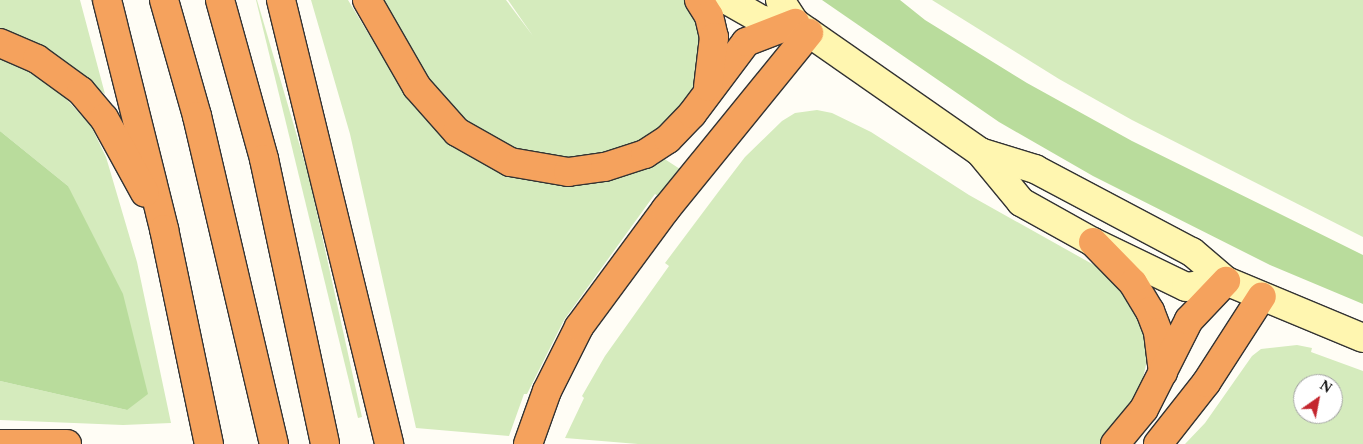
<!DOCTYPE html>
<style>
body{margin:0}
#map{position:relative;width:1363px;height:444px;overflow:hidden;background:#fffdf5;font-family:Spectral,serif}
div>[style]{position:absolute}
[style*='--x']{left:calc(var(--x)*1px);top:calc(var(--y)*1px);width:calc(var(--w)*1px);rotate:calc(var(--a)*1deg)}
.green>*{inset:0;background:#d5ebbd}
.forest>*{inset:0;background:#b9dc9c}
.roads{filter:drop-shadow(1px 0 #333) drop-shadow(-1px 0 #333) drop-shadow(0 1px #333) drop-shadow(0 -1px #333)}
.secondary>*{height:28px;margin:-14px;padding:0 14px;transform-origin:14px;border-radius:14px;background:#fff6b0}
.motorway>*{height:28px;margin:-14px;padding:0 14px;transform-origin:14px;border-radius:14px;background:#f5a25d}
span{translate:-50% -50%;white-space:nowrap;text-align:center;line-height:1.15;-webkit-text-stroke:5px #fff;paint-order:stroke}
.north{position:absolute;left:1293px;top:374px;width:50px;height:50px;box-sizing:border-box;background:#fff;border:1px solid #a0a0a0;border-radius:50%;rotate:33deg;font-size:14px;font-weight:700;line-height:20px;text-align:center;color:#111}
.north::after{content:'';display:block;margin:auto;width:18px;height:22px;background:#c4262e;clip-path:polygon(50% 0,100% 100%,50% 72%,0 100%)}
</style>
<div id="map">
<div class="green">
<div style="clip-path:polygon(0 0,80px 0,105px 94px,51px 52px,0 28px)"></div>
<div style="clip-path:polygon(256px 0,257px 0,309px 177px,362px 417px,358px 418px)"></div>
<div style="clip-path:polygon(311px 0,348px 0,408px 99px,426px 117px,487px 164px,663px 158px,680px 169px,658px 196px,655px 194px,564px 320px,527px 394px,524px 394px,509px 436px,416px 428px,350px 134px)"></div>
<div style="clip-path:polygon(381px 0,506px 0,533px 36px,508px 0,689px 0,701px 37px,696px 81px,691px 95px,671px 121px,644px 140px,607px 155px,565px 159px,522px 152px,506px 146px,458px 114px,423px 73px)"></div>
<div style="clip-path:polygon(932px 0,1363px 0,1363px 237px,1132px 120px,1059px 79px)"></div>
<div style="clip-path:polygon(0 59px,27px 71px,60px 92px,91px 126px,106px 157px,137px 262px,171px 423px,123px 425px,0 420px,0 381px,127px 410px,68px 186px,0 131px)"></div>
<div style="clip-path:polygon(817px 110px,832px 113px,871px 132px,969px 195px,1103px 270px,1116px 281px,1144px 326px,1148px 356px,1141px 387px,1102px 444px,638px 444px,565px 438px,584px 398px,582px 396px,605px 356px,669px 266px,665px 263px,719px 191px,745px 157px,782px 121px,795px 113px)"></div>
<div style="clip-path:polygon(evenodd,1297px 345px,1312px 348px,1311px 352px,1363px 371px,1363px 444px,1185px 444px,1205px 423px,1252px 356px,1261px 349px,1297px 345px,1303px 384px,1333px 384px,1333px 414px,1303px 414px,1303px 384px)"></div>
</div>
<div class="forest">
<div style="clip-path:polygon(822px 0,900px 0,925px 20px,1027px 83px,1132px 141px,1363px 255px,1363px 304px,1270px 265px,1093px 176px,999px 122px)"></div>
<div style="clip-path:polygon(0 131px,68px 186px,123px 294px,148px 394px,127px 410px,0 381px)"></div>
</div>
<div class="roads">
<div class="secondary">
<div style="--x:727;--y:0;--w:40;--a:29.7"></div>
<div style="--x:762;--y:20;--w:33;--a:5"></div>
<div style="--x:780;--y:0;--w:27;--a:57"></div>
<div style="--x:795;--y:23;--w:226;--a:34.9"></div>
<div style="--x:980;--y:152;--w:65;--a:50.6"></div>
<div style="--x:1021;--y:202;--w:82;--a:29.1"></div>
<div style="--x:1093;--y:242;--w:103;--a:25.8"></div>
<div style="--x:1186;--y:287;--w:40;--a:-8.5"></div>
<div style="--x:980;--y:152;--w:58;--a:17.2"></div>
<div style="--x:1035;--y:169;--w:178;--a:27.9"></div>
<div style="--x:1192;--y:252;--w:45;--a:40.5"></div>
<div style="--x:1226;--y:281;--w:148;--a:22.6"></div>
</div>
<div class="motorway">
<div style="--x:107;--y:0;--w:236;--a:76"></div>
<div style="--x:164;--y:229;--w:220;--a:78.2"></div>
<div style="--x:164;--y:0;--w:121;--a:74.1"></div>
<div style="--x:197;--y:116;--w:337;--a:76.8"></div>
<div style="--x:220;--y:0;--w:165;--a:74.5"></div>
<div style="--x:264;--y:159;--w:291;--a:77.9"></div>
<div style="--x:281;--y:0;--w:457;--a:76.3"></div>
<div style="--x:367;--y:0;--w:100;--a:60.1"></div>
<div style="--x:417;--y:87;--w:60;--a:48.4"></div>
<div style="--x:457;--y:132;--w:61;--a:29.5"></div>
<div style="--x:510;--y:162;--w:59;--a:9.8"></div>
<div style="--x:568;--y:172;--w:37;--a:-8"></div>
<div style="--x:605;--y:167;--w:42;--a:-18"></div>
<div style="--x:645;--y:154;--w:27;--a:-33"></div>
<div style="--x:668;--y:139;--w:35;--a:-46"></div>
<div style="--x:692;--y:114;--w:90;--a:-53.1"></div>
<div style="--x:746;--y:42;--w:53;--a:-21.2"></div>
<div style="--x:699;--y:0;--w:19;--a:58"></div>
<div style="--x:709;--y:16;--w:22;--a:77"></div>
<div style="--x:714;--y:37;--w:50;--a:96.8"></div>
<div style="--x:0;--y:43;--w:40;--a:23.4"></div>
<div style="--x:37;--y:59;--w:54;--a:36"></div>
<div style="--x:81;--y:91;--w:35;--a:50"></div>
<div style="--x:104;--y:118;--w:85;--a:61.3"></div>
<div style="--x:1093;--y:242;--w:57;--a:45.7"></div>
<div style="--x:1133;--y:283;--w:33;--a:59"></div>
<div style="--x:1150;--y:311;--w:22;--a:69"></div>
<div style="--x:1158;--y:332;--w:41;--a:83"></div>
<div style="--x:0;--y:444;--w:67;--a:0"></div>
<div style="--x:528;--y:444;--w:56;--a:-70.3"></div>
<div style="--x:547;--y:391;--w:72;--a:-63.4"></div>
<div style="--x:579;--y:327;--w:147;--a:-53.6"></div>
<div style="--x:666;--y:209;--w:227;--a:-50.9"></div>
<div style="--x:1115;--y:444;--w:45;--a:-50.4"></div>
<div style="--x:1144;--y:409;--w:100;--a:-63.2"></div>
<div style="--x:1189;--y:320;--w:54;--a:-46.5"></div>
<div style="--x:1158;--y:444;--w:78;--a:-51.8"></div>
<div style="--x:1206;--y:383;--w:103;--a:-57.2"></div>
</div>
</div>
<div class="north">N</div>
</div>
